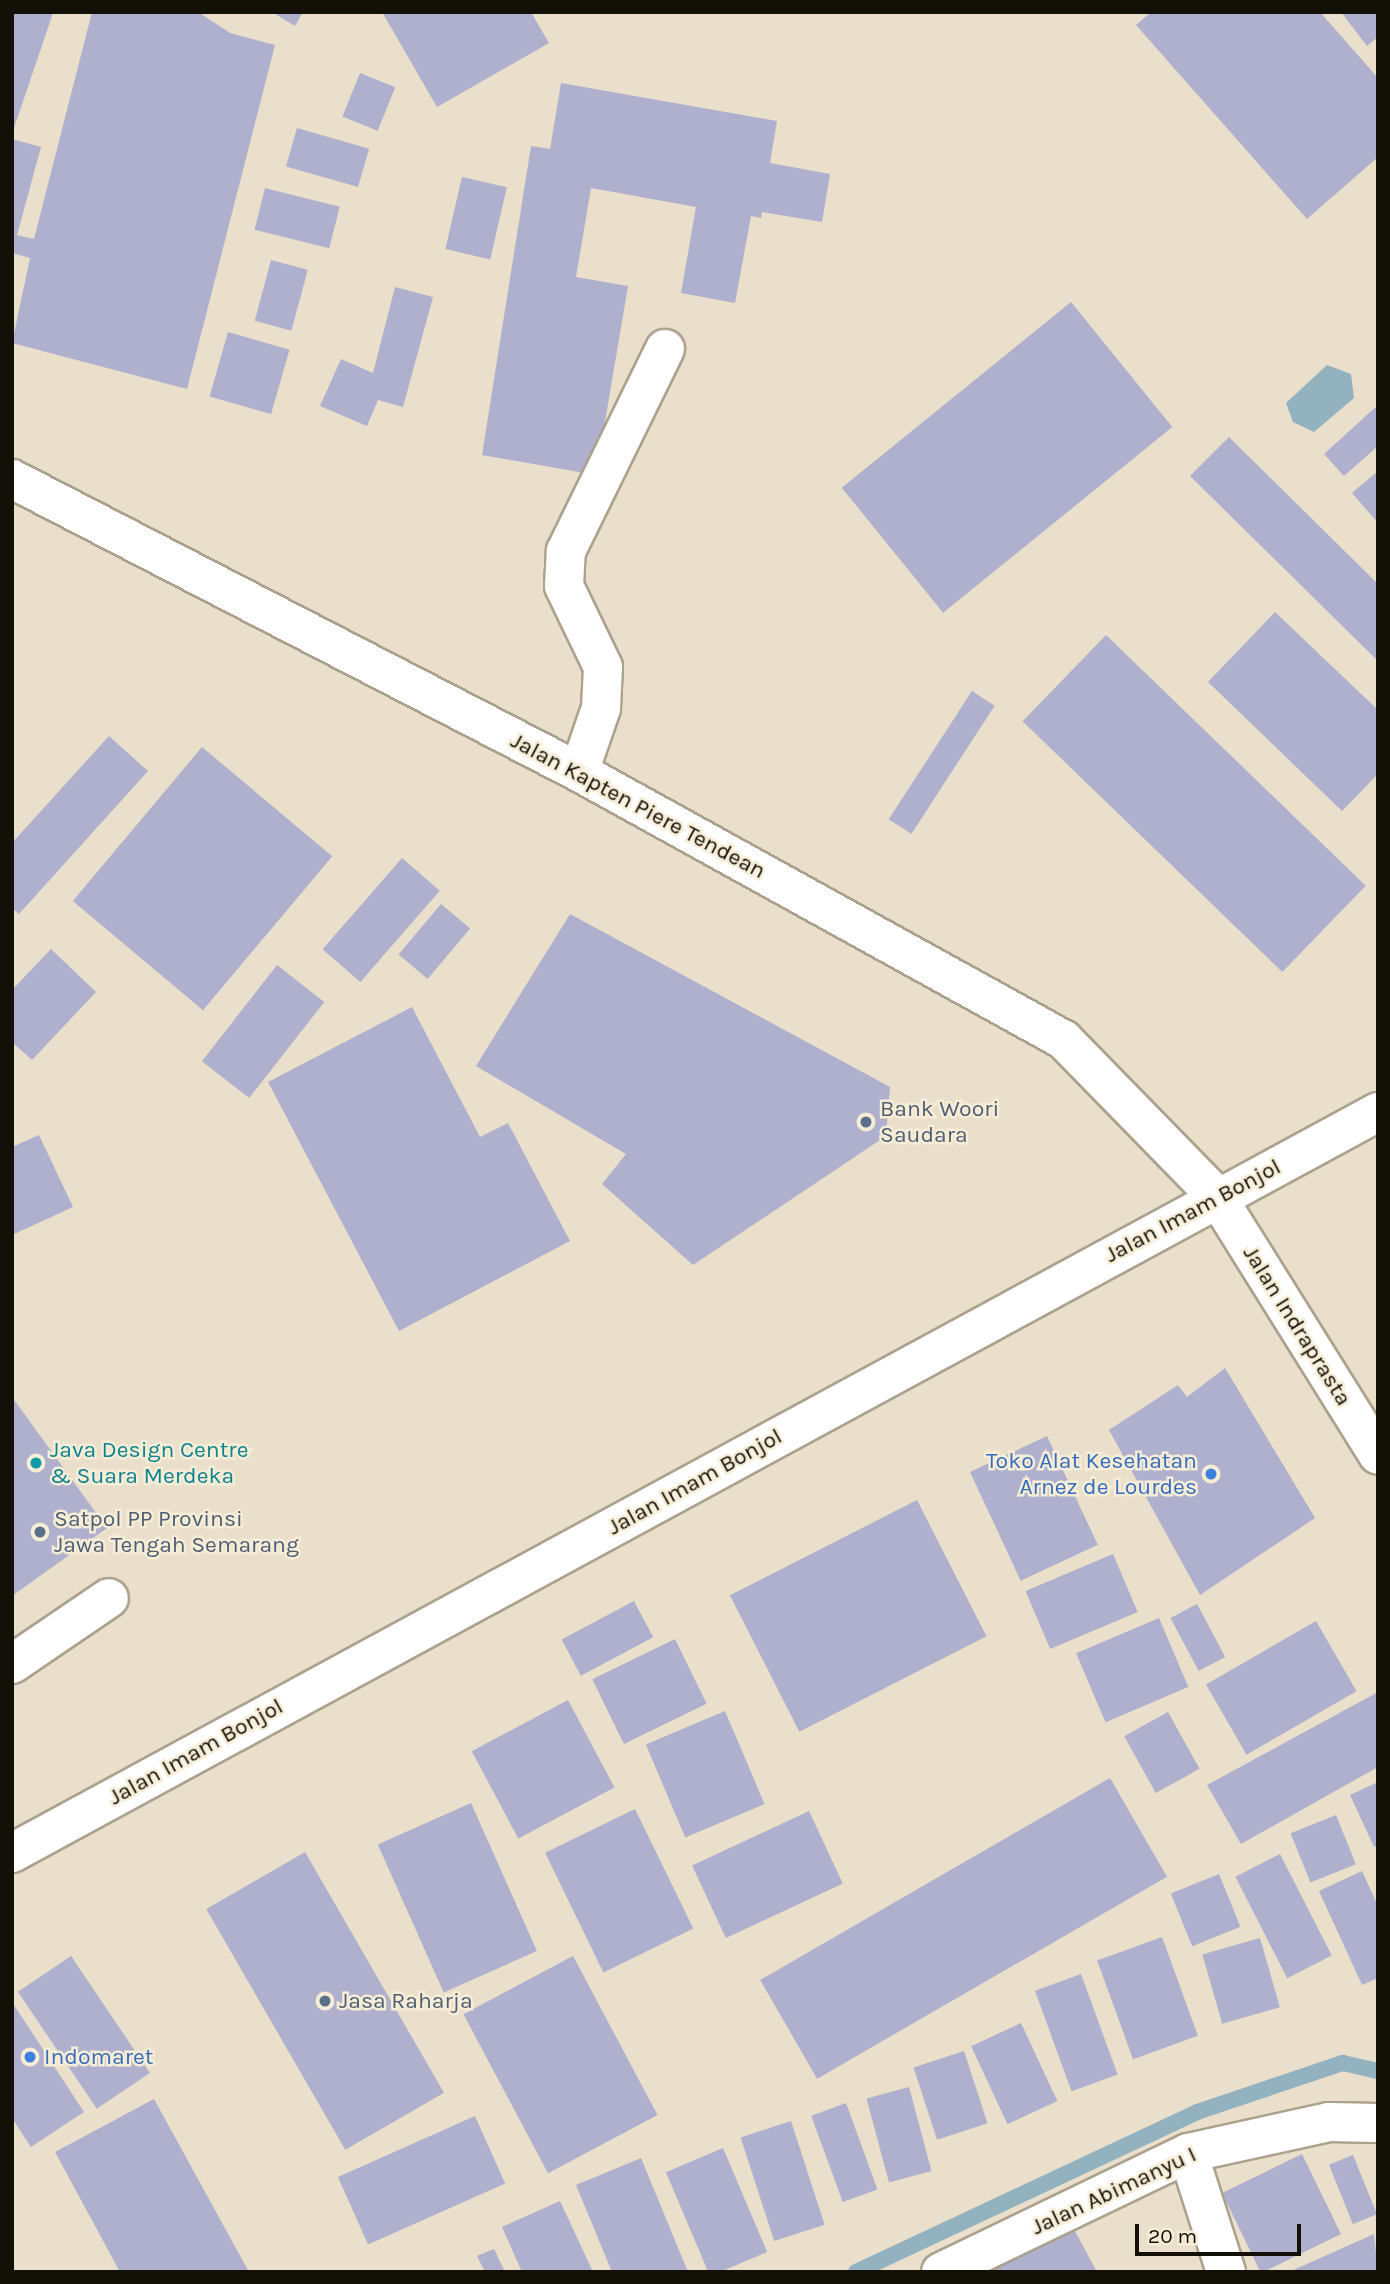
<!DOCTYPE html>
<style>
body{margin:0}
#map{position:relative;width:1390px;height:2284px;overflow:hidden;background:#eadfca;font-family:Karla,sans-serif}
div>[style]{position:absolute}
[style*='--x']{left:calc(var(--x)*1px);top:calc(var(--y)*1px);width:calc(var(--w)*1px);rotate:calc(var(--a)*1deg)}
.water>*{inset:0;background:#92b2c0}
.stream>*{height:16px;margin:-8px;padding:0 8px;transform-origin:8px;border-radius:8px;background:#92b2c0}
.building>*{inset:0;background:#aeb0cd;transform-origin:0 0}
.roads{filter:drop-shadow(2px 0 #aba18d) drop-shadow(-2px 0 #aba18d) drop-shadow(0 2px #aba18d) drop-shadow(0 -2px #aba18d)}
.minor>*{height:38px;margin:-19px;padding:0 19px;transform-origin:19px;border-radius:19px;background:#fff}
.major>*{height:38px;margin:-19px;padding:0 19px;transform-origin:19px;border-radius:19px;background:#fff}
.dots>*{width:19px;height:19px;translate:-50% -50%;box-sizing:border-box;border:4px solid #f7edd7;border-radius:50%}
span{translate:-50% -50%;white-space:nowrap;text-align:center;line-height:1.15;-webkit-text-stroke:5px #f7edd7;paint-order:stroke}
.street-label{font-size:23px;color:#131008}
.service-label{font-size:23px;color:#4e5e75}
.left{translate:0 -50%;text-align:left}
.culture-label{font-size:23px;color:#0d838f}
.shop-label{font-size:23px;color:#366cbe}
.right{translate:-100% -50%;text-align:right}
.frame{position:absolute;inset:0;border:14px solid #131008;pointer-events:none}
.scale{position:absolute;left:1135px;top:2224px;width:166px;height:32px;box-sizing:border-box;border:4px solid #131008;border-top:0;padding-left:9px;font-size:21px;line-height:24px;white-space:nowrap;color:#131008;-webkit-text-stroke:5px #f7edd7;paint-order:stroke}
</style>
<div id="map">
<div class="water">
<div style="clip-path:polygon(1327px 365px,1351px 374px,1354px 398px,1314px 432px,1293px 422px,1286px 403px)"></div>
</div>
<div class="stream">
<div style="--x:856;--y:2272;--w:377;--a:-25.1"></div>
<div style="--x:1197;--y:2112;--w:154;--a:-18.6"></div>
<div style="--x:1343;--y:2063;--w:36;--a:13"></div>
</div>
<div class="building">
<div style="clip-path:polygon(12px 12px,53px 13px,13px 131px,12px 131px)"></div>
<div style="clip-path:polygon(92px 12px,198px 12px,230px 33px,275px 45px,187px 389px,12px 343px,30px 258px,12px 253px,12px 139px,41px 147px,17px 235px,34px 239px)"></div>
<div style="clip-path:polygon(272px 12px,303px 12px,295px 26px)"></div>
<div style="clip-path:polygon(382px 12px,531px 12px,549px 43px,437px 107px)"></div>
<div style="clip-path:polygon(1151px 12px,1320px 12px,1378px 78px,1378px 157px,1307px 219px,1136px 25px)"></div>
<div style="clip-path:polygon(1341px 12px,1378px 12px,1378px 37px,1367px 46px)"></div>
<div style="left:360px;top:73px;width:38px;height:47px;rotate:22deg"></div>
<div style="clip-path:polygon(561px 83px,777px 121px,770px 163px,830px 174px,822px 222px,762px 212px,761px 218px,751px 216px,735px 303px,681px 293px,696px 207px,591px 188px,576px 277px,628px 286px,596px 475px,482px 455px,531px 146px,550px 149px)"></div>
<div style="left:297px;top:128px;width:75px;height:40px;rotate:16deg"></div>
<div style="left:462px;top:177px;width:46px;height:74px;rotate:13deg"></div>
<div style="left:265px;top:188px;width:77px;height:43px;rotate:14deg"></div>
<div style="left:271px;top:260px;width:38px;height:63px;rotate:15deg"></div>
<div style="clip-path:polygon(395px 287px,433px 297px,403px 407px,378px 400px,367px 426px,320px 406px,341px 359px,373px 373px)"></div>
<div style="left:1071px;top:302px;width:161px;height:295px;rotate:51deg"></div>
<div style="left:228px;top:332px;width:64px;height:67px;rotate:16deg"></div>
<div style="clip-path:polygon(1378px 405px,1378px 446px,1344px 476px,1324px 454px)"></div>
<div style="clip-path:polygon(1229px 437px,1378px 584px,1378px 661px,1190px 476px)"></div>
<div style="clip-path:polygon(1378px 471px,1378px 523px,1352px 493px)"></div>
<div style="clip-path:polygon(1275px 612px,1378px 710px,1378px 774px,1342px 811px,1208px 682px)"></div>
<div style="left:1106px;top:635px;width:361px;height:120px;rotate:44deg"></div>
<div style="left:972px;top:691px;width:27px;height:153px;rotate:33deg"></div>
<div style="clip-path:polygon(109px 736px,148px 771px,19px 914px,12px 908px,12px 843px)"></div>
<div style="left:202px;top:747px;width:170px;height:201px;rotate:40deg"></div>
<div style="left:402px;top:858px;width:50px;height:121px;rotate:41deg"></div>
<div style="left:441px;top:904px;width:38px;height:66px;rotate:40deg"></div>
<div style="clip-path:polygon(570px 914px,890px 1087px,886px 1136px,693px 1265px,602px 1184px,626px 1154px,476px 1066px)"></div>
<div style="clip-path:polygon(51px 949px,96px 992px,32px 1060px,12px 1042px,12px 990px)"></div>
<div style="left:277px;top:965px;width:60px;height:122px;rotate:38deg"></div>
<div style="clip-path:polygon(412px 1007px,480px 1137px,508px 1123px,570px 1241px,399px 1331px,268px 1082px)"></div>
<div style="clip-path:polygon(39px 1135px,73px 1207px,12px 1235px,12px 1147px)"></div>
<div style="clip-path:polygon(1225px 1368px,1315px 1518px,1200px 1595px,1109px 1430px,1178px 1385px,1187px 1397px)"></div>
<div style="clip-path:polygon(12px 1397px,107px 1528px,12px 1596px)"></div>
<div style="left:1047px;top:1436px;width:120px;height:85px;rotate:65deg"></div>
<div style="left:917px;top:1500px;width:153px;height:210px;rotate:63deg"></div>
<div style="left:1113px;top:1554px;width:63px;height:95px;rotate:67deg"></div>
<div style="left:634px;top:1601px;width:41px;height:82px;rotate:62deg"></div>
<div style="left:1197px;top:1604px;width:60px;height:30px;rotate:62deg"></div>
<div style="left:1159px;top:1618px;width:75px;height:90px;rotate:67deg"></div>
<div style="left:1316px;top:1621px;width:81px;height:127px;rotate:60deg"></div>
<div style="left:675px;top:1639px;width:72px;height:92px;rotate:64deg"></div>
<div style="clip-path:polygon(1378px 1692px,1378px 1767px,1241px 1844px,1207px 1785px)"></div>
<div style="left:568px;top:1700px;width:99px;height:109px;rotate:62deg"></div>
<div style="left:725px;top:1711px;width:101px;height:86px;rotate:67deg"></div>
<div style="left:1168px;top:1712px;width:65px;height:50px;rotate:61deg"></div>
<div style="left:1110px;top:1778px;width:114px;height:404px;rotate:60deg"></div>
<div style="clip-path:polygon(1378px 1782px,1378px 1846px,1374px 1847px,1350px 1795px)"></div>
<div style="left:471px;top:1803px;width:162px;height:102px;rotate:66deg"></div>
<div style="left:635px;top:1809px;width:133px;height:100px;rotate:64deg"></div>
<div style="left:809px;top:1811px;width:80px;height:129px;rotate:65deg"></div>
<div style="left:1336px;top:1815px;width:53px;height:49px;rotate:68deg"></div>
<div style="left:305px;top:1852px;width:278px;height:114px;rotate:60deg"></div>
<div style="left:1280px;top:1854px;width:114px;height:50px;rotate:63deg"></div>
<div style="clip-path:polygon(1362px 1871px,1378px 1906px,1378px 1978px,1362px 1985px,1319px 1891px)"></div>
<div style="left:1219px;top:1874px;width:57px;height:52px;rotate:68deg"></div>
<div style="left:1162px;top:1937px;width:105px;height:69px;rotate:70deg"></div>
<div style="left:1260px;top:1938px;width:72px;height:60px;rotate:74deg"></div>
<div style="left:71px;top:1956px;width:141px;height:64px;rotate:56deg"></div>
<div style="left:573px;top:1956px;width:180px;height:124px;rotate:62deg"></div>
<div style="left:1081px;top:1974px;width:107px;height:49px;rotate:70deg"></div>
<div style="clip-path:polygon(12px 2002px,84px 2112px,31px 2147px,12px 2118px)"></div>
<div style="left:1021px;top:2023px;width:86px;height:55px;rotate:65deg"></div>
<div style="left:964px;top:2051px;width:76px;height:53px;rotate:72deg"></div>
<div style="left:909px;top:2087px;width:87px;height:44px;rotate:75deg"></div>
<div style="clip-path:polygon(154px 2099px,249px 2272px,120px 2272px,55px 2152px)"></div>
<div style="left:846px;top:2103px;width:92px;height:37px;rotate:70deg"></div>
<div style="left:475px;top:2116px;width:74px;height:150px;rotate:66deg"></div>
<div style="left:791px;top:2121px;width:109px;height:53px;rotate:72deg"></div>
<div style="left:723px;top:2148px;width:113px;height:62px;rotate:67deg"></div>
<div style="left:1302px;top:2154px;width:89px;height:89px;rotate:64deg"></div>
<div style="left:1353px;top:2155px;width:64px;height:26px;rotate:68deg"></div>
<div style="clip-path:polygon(641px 2158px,688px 2272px,612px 2272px,576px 2185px)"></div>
<div style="clip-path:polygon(560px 2201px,593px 2272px,522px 2272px,502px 2227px)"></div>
<div style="clip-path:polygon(1069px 2220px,1097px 2272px,989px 2272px,985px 2265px)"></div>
<div style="clip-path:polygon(1374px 2234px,1378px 2272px,1289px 2272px)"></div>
<div style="clip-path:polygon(494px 2249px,505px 2272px,485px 2272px,477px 2256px)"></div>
</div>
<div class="roads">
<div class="minor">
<div style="--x:579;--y:772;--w:68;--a:-71"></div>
<div style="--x:601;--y:708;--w:41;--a:-87.2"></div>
<div style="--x:603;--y:667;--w:90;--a:-115.7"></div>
<div style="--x:564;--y:586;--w:35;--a:-87"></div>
<div style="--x:566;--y:551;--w:225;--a:-63.9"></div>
<div style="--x:12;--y:1664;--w:117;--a:-34.2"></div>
<div style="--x:1188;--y:2153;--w:125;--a:72.3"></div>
<div style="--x:941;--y:2272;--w:274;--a:-25.7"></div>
<div style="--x:1188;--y:2153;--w:144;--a:-12.4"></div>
<div style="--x:1329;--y:2122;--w:49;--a:1.2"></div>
</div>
<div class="major">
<div style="--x:12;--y:479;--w:638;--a:27.33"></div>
<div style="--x:579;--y:772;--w:554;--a:28.92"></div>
<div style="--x:1064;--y:1040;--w:219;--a:45.7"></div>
<div style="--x:1217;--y:1197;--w:304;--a:58"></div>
<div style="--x:12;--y:1853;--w:1554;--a:-28.48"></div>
</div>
</div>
<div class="dots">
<div style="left:866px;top:1122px;background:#5c6f8a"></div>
<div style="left:36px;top:1463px;background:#0f9aa8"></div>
<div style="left:1211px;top:1474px;background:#3f7fe0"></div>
<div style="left:40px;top:1532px;background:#5c6f8a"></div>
<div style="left:325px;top:2001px;background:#5c6f8a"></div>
<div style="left:30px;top:2057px;background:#3f7fe0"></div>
</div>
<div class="street-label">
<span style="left:638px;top:806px;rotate:28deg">Jalan Kapten Piere Tendean</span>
<span style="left:1193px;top:1211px;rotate:-28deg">Jalan Imam Bonjol</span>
<span style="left:1297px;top:1326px;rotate:58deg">Jalan Indraprasta</span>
<span style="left:695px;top:1482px;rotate:-29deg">Jalan Imam Bonjol</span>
<span style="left:196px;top:1752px;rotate:-29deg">Jalan Imam Bonjol</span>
<span style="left:1114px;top:2191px;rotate:-25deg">Jalan Abimanyu I</span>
</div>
<div class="service-label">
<span class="left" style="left:880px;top:1122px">Bank Woori<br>Saudara</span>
<span class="left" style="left:54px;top:1532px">Satpol PP Provinsi<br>Jawa Tengah Semarang</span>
<span class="left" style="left:339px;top:2001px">Jasa Raharja</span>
</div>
<div class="culture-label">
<span class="left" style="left:50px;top:1463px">Java Design Centre<br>&amp; Suara Merdeka</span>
</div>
<div class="shop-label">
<span class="right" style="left:1197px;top:1474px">Toko Alat Kesehatan<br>Arnez de Lourdes</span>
<span class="left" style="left:44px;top:2057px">Indomaret</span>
</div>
<div class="frame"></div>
<div class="scale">20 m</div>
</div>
